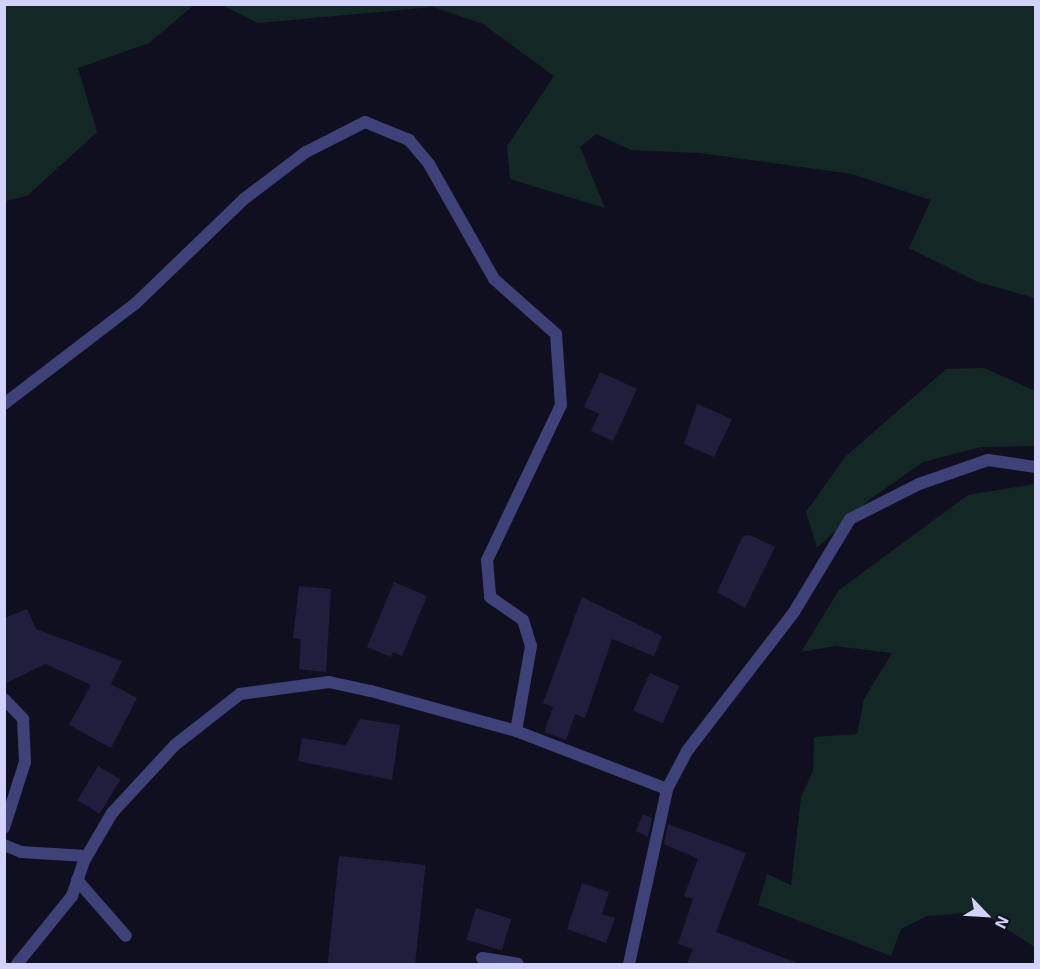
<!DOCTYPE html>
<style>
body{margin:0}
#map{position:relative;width:1040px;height:969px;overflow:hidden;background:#100f1f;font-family:"Exo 2",sans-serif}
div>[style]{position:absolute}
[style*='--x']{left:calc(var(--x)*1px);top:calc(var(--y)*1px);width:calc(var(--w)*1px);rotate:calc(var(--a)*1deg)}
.green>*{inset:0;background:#132825}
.building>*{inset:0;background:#211d3d;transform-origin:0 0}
.minor>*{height:12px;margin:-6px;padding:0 6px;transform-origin:6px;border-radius:6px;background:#3f4278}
span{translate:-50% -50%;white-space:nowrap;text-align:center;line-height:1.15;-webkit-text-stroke:4.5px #100f1f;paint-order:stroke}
.frame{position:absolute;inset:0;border:6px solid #d3d2fa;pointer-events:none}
.north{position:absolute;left:956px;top:885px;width:60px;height:60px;-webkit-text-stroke:4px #100f1f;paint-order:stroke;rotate:115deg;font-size:16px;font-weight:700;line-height:24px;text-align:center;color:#d3d2fa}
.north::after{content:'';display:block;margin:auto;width:21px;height:27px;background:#d3d2fa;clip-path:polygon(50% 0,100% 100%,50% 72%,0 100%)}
</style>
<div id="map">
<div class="green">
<div style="clip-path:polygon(5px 4px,194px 5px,149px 43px,78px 68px,97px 132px,27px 196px,5px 201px)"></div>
<div style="clip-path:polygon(222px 5px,1035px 5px,1035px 298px,978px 282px,909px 248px,931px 200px,852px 174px,700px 153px,631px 150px,596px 134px,580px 147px,605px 208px,510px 179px,507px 146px,554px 76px,483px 24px,433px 7px,258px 23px)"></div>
<div style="clip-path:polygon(984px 368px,1035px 391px,1035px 446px,981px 447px,923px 462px,869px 500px,817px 548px,806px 512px,845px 457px,946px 369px)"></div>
<div style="clip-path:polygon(1035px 484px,1035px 947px,980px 912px,927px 916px,901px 929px,891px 956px,758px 905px,767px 874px,791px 885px,801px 797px,813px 771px,814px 737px,857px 734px,864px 699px,892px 653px,835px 646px,801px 652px,839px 590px,968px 495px)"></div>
</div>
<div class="building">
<div style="clip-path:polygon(600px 372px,637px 389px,613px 441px,591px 431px,599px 414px,584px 407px)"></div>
<div style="clip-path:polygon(697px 404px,732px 419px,714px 457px,684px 444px)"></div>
<div style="clip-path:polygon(750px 535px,775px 547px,745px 608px,717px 592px,743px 536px)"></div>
<div style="clip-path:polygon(394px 582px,427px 596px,402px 656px,393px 652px,391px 657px,367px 647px)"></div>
<div style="clip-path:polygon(299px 586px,331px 589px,326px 672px,299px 669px,301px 639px,293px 638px)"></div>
<div style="clip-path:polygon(582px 597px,662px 636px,654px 656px,612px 639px,585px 718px,575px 714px,566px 740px,544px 732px,553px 707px,543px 703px)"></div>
<div style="clip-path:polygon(27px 609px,36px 629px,122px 661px,111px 684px,137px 698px,111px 748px,69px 725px,91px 685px,46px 664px,4px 684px,4px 618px)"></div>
<div style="left:650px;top:673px;width:32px;height:41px;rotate:24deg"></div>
<div style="clip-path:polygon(360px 719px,400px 725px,392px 780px,298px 761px,302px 738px,346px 745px)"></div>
<div style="left:98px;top:766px;width:26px;height:40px;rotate:31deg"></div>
<div style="clip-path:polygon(643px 814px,652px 818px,648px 837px,636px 831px)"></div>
<div style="clip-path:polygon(668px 824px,746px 853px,716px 932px,800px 964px,687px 964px,693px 949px,678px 944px,693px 899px,684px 896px,698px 859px,664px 844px)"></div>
<div style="left:339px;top:856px;width:87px;height:109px;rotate:6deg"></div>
<div style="clip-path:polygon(582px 883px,609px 892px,602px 914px,615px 918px,606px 943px,567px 929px)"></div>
<div style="left:476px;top:908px;width:37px;height:33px;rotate:17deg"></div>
</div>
<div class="minor">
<div style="--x:4;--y:404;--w:165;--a:-37.4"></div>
<div style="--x:135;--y:304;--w:151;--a:-43.9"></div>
<div style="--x:244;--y:199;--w:78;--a:-37.2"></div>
<div style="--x:306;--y:152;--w:66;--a:-27"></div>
<div style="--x:365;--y:122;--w:48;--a:22.2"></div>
<div style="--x:409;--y:140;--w:31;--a:50"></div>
<div style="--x:429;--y:164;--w:132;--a:60.5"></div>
<div style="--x:494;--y:279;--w:83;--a:41.6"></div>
<div style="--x:556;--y:334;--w:71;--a:86"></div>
<div style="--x:561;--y:405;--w:172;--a:115.5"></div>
<div style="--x:487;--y:560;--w:37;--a:85"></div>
<div style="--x:490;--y:597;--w:40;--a:34.9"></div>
<div style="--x:523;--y:620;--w:27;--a:73"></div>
<div style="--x:531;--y:646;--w:86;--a:100"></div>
<div style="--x:4;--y:699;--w:28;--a:46"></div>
<div style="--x:23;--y:719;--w:43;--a:87.3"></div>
<div style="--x:25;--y:762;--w:69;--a:107.7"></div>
<div style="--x:4;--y:845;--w:18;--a:22"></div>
<div style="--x:21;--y:852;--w:65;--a:3.5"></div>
<div style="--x:77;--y:880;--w:74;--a:48.8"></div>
<div style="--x:482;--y:958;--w:36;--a:9"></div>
<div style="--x:17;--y:964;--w:87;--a:-51"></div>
<div style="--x:72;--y:896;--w:37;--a:-71"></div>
<div style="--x:84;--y:861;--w:56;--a:-59.7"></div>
<div style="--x:112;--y:813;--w:93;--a:-47.2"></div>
<div style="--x:175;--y:745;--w:83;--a:-38.1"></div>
<div style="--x:240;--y:694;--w:90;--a:-7.7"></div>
<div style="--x:329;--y:682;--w:43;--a:12.1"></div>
<div style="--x:371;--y:691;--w:150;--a:15.4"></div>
<div style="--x:516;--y:731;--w:162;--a:21"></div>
<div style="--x:629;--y:964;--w:179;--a:-77.7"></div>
<div style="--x:667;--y:789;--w:43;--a:-62.2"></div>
<div style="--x:687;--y:751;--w:175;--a:-52.4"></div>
<div style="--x:794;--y:612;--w:109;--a:-58.9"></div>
<div style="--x:850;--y:519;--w:77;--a:-26.9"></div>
<div style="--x:919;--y:484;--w:73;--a:-19.2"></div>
<div style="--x:988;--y:460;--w:49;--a:8.3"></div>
</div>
<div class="frame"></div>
<div class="north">N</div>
</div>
